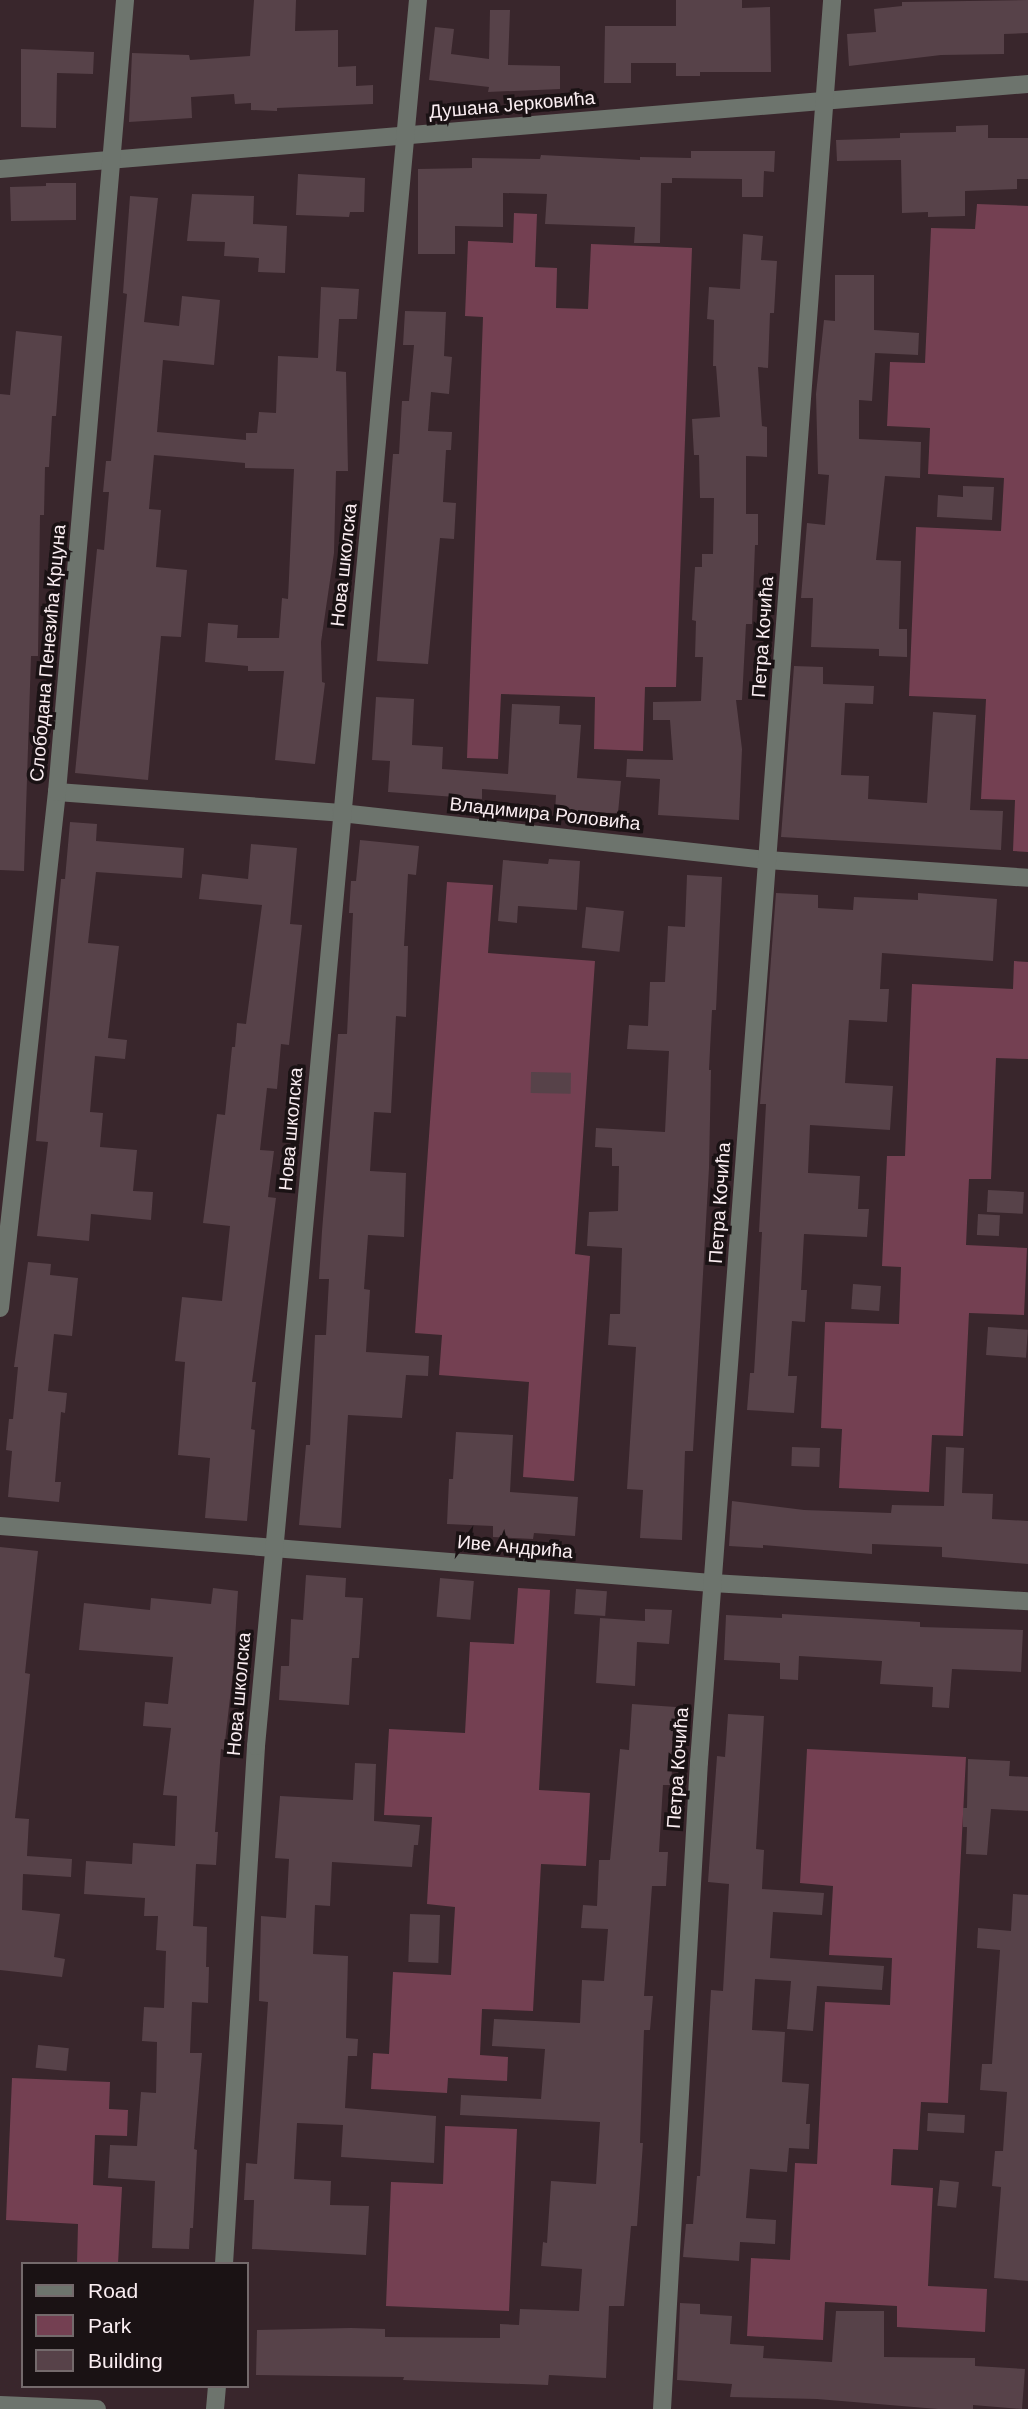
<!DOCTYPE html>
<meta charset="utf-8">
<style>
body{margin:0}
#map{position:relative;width:1028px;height:2409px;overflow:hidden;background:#39262c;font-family:Helvetica,sans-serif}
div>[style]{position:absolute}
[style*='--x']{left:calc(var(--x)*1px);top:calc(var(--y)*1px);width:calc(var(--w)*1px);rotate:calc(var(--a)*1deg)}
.green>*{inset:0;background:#744052}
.building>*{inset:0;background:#574249;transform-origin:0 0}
.minor>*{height:18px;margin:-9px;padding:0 9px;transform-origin:9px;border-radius:9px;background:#6d746d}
span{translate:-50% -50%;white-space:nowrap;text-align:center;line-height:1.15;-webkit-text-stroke:7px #1a1214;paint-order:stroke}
.street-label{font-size:19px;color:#faedf1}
.legend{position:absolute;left:21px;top:2262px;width:228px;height:126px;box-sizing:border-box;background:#1a1214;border:2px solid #746a6c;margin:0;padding:9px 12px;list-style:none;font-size:21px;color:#faedf1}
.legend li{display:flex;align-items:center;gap:14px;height:35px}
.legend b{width:35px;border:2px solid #746a6c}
</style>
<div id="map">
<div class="green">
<div style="clip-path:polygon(977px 204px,1028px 206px,1028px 852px,1013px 851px,1015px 800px,981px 799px,986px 699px,909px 696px,916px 527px,1001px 531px,1004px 478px,928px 474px,930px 428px,887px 426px,890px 362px,925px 363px,931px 228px,975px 229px)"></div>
<div style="clip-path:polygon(514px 213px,537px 214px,535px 267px,557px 268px,556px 308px,588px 309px,591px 244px,692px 248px,676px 687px,645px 687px,643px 751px,594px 749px,595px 697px,501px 694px,498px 759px,467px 758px,483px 317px,465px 316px,468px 241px,513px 243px)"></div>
<div style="clip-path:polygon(447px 882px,493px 885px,488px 953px,595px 961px,575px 1254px,590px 1256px,574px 1481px,523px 1477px,529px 1382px,439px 1375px,442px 1335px,415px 1333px)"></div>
<div style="clip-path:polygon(1014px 961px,1028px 962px,1028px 1059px,996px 1058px,991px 1179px,969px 1179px,966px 1245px,1027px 1248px,1024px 1315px,969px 1313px,963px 1436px,932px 1435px,929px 1492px,839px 1488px,842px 1429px,821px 1428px,825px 1322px,899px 1324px,901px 1267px,882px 1266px,887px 1156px,905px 1156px,912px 984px,1013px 989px)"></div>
<div style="clip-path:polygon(518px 1588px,550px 1590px,539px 1790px,590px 1793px,586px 1866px,541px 1864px,533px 2011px,482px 2009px,480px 2055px,508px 2057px,507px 2081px,448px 2078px,447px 2093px,371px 2089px,373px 2053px,389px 2054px,393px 1972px,451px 1975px,455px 1907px,427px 1904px,432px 1817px,384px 1815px,389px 1729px,465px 1733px,470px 1642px,514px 1644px)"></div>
<div style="clip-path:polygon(807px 1749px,966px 1757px,948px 2103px,921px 2102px,918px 2150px,893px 2149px,891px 2185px,933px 2188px,928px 2286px,987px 2289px,985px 2332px,897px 2327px,897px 2306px,825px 2302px,823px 2340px,747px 2336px,751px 2258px,790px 2260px,795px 2163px,817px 2164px,825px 2002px,890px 2005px,892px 1958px,829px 1955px,833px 1886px,800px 1883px)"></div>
<div style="clip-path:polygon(12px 2078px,110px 2082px,109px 2109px,128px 2110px,127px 2136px,95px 2135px,93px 2185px,122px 2187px,118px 2264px,77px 2264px,78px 2224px,6px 2220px)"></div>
<div style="clip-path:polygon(445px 2126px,517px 2129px,509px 2311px,386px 2306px,391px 2182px,443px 2184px)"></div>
</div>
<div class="building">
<div style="clip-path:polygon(254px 0,296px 0,295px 31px,338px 30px,338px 67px,356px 66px,356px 86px,373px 85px,373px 104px,277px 108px,277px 111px,251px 110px,251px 103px,235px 104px,234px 94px,191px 97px,192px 118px,129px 122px,132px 53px,189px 55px,190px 60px,250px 56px)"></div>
<div style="clip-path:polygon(676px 0,742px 0,742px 8px,770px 7px,771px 72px,700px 72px,700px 76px,676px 76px,676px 63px,631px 63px,631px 83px,604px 83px,605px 26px,676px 26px)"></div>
<div style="clip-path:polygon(1028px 0,1028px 33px,1004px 34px,1004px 54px,941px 55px,849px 66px,847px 34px,876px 32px,874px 9px,902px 6px,902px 2px)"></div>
<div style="clip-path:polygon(490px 10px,510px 10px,508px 65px,560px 66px,560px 89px,488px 92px,489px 87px,429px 80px,435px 27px,454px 29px,451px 54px,489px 59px)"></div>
<div style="clip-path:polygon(21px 49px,94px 52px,93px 74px,57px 73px,56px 128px,21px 127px)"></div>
<div style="clip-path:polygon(988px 125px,988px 138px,1028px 138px,1028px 179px,1017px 179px,1017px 189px,965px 191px,965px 216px,928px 217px,928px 212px,902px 213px,901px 160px,837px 161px,836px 140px,900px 138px,900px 133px,956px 132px,956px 126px)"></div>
<div style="clip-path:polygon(691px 151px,775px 151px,774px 172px,764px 171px,763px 197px,742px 197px,742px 179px,672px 178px,672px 183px,661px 183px,660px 243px,634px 243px,635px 227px,545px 224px,547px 194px,503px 193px,503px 227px,455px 226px,455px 254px,418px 254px,418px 169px,472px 168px,472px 158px,540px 159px,541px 155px,640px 160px,640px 157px,691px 158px)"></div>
<div style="clip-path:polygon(298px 174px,365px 178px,364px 212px,350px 212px,349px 217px,296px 215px)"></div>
<div style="clip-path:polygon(46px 183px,76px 183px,76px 220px,11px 221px,10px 187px,46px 186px)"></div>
<div style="clip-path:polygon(192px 194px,254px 196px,253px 224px,287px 226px,285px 273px,258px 272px,259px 258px,224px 256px,225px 242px,187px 241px)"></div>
<div style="clip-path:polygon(130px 196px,158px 198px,144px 322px,179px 326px,182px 296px,220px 300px,214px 365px,163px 360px,157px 432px,246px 440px,246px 433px,257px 433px,259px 412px,276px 413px,278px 356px,318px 358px,321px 287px,359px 289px,357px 319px,339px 319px,336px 371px,346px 372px,348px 471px,336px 471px,334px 553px,321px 642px,322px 682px,325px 683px,315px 764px,275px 760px,284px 671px,248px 671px,248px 666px,205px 662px,208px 623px,238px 625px,237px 638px,279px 638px,282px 598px,288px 599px,294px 469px,245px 468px,245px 463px,154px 455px,149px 509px,161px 510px,156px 567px,187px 570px,181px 637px,161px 636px,148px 780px,75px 773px,97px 549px,104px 550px,109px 492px,103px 492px,106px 461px,111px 461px,127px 294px,123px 293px)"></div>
<div style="clip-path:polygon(743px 234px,763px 236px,761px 260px,777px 261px,774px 313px,770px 313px,768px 368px,758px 367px,762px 426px,767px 427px,767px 457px,746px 456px,746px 514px,758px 514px,758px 545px,755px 545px,752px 624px,746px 624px,742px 700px,736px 700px,742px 749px,739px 820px,658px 815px,660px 779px,626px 777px,627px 759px,673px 760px,670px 720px,653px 720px,653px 702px,701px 701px,703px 657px,695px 657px,696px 621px,692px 620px,695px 567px,702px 567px,702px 554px,713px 554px,714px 498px,700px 498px,699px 455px,694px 455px,692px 419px,720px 417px,716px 366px,713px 366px,714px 320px,707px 319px,709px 287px,740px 289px)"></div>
<div style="clip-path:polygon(835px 275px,874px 275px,874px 330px,919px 333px,918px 355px,875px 353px,872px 401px,859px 400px,859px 439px,921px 442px,920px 478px,885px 476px,876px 560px,901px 561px,899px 629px,907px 629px,907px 657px,879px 656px,879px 649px,811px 647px,813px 598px,801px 598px,807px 523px,825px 525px,829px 475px,818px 474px,816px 394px,824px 320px,835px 321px)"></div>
<div style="clip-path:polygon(405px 311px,446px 312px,444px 356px,452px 357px,449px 394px,431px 392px,428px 431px,452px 432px,451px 450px,446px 450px,443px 502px,456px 503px,454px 539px,440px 538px,428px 664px,377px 661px,393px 454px,399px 454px,402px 401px,409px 401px,414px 345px,403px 345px)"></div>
<div style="clip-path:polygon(16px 331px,62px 336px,56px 416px,52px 416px,49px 467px,45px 467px,44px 515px,40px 515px,38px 656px,31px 656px,24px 871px,0 870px,0 394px,10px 395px)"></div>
<div style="clip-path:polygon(963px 486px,994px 487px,992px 520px,937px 517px,938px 495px,963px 497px)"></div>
<div style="clip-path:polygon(794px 666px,823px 667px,823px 684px,874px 686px,873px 704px,845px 703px,841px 775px,869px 776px,868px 799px,927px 803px,933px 712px,976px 715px,970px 810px,1003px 811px,1001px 850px,781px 837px)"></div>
<div style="clip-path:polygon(376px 697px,414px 699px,412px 745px,443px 747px,442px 769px,508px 774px,512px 704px,560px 706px,559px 724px,581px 725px,577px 778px,621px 781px,618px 813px,555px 812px,556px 795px,482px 789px,482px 799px,388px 792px,390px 761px,372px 760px)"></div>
<div style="clip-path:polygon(70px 822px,97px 824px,96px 841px,184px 848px,182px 878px,96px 872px,88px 943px,119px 946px,108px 1038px,127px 1040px,125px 1059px,95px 1056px,90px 1112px,103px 1113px,100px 1147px,137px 1150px,133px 1191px,153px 1192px,151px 1220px,91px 1214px,89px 1241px,37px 1236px,48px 1142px,36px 1141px,40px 1097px,61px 879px,65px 879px)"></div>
<div style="clip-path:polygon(360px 840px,419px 846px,416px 875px,408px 874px,404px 946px,408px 946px,406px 1017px,396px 1016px,391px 1113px,374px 1112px,370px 1171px,406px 1173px,404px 1237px,368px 1235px,364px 1289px,370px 1290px,366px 1352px,429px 1356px,428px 1376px,406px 1375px,402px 1418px,348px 1415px,341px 1528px,299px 1525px,306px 1445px,310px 1445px,315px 1335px,326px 1335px,329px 1279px,319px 1279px,322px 1231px,338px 1034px,347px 1034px,353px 913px,349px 913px,351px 881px,356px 881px)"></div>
<div style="clip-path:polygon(251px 844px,297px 848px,290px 924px,302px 925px,289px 1045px,281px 1044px,277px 1089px,267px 1088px,260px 1150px,274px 1151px,268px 1197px,276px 1198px,252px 1382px,256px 1382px,251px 1429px,255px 1430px,247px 1521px,205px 1518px,210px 1458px,178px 1455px,185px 1362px,175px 1361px,182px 1297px,222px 1301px,230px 1226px,203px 1223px,217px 1114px,225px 1115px,232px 1047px,235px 1047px,237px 1023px,246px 1024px,262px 905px,199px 899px,202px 874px,248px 879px)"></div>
<div style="clip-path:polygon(549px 859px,580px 861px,577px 910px,518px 906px,517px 923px,498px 921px,503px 860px,548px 864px)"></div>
<div style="clip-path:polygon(687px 875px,722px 877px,716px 1010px,712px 1010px,709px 1070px,711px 1070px,709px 1168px,693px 1451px,685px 1451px,682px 1540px,640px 1538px,643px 1490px,627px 1489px,636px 1347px,608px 1345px,610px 1314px,620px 1314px,622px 1248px,587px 1246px,589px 1212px,618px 1211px,619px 1166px,612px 1166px,612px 1148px,595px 1147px,596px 1128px,665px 1132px,669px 1051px,627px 1049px,629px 1025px,648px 1026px,650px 982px,665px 982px,668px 926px,685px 927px)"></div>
<div style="clip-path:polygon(776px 893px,818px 895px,818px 908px,853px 910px,854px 897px,918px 900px,918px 893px,997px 899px,993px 961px,882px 953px,880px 989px,889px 989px,887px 1022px,849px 1020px,845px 1083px,893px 1086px,890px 1130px,810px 1125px,808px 1173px,860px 1176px,858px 1209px,869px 1209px,867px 1237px,804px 1234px,801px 1290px,807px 1290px,805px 1322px,792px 1321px,788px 1376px,797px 1376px,794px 1413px,747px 1410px,750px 1373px,754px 1373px,759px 1288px,762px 1232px,759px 1232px,766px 1104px,760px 1104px)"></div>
<div style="left:586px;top:907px;width:38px;height:41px;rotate:6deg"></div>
<div style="left:531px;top:1072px;width:40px;height:21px;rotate:1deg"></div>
<div style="left:988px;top:1190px;width:36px;height:22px;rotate:3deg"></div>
<div style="left:978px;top:1214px;width:22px;height:21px;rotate:3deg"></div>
<div style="clip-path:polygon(28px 1262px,51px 1264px,50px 1275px,78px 1278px,72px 1336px,54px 1334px,48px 1391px,67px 1393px,65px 1413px,61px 1412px,55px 1482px,61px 1482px,59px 1502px,8px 1497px,12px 1451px,6px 1450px,9px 1419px,13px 1419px,18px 1367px,14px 1367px)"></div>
<div style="left:853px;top:1284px;width:28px;height:25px;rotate:4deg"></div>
<div style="left:988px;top:1327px;width:40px;height:28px;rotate:4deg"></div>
<div style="clip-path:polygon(456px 1432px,513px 1435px,510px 1492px,578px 1497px,575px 1536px,534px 1533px,533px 1539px,493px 1537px,493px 1526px,447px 1524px,449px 1479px,453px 1479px)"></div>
<div style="left:792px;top:1447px;width:28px;height:19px;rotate:2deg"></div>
<div style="clip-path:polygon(946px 1447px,964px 1448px,962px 1493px,993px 1494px,992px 1519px,1028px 1521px,1028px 1564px,942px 1557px,942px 1547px,872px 1544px,872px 1554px,763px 1545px,763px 1548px,729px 1546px,732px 1501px,804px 1510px,891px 1513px,892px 1505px,944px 1506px)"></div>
<div style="clip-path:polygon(0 1547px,38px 1551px,25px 1673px,30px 1674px,15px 1818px,29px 1819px,27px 1856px,72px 1859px,71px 1877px,23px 1874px,22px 1910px,60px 1914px,54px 1957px,65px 1959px,62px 1977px,0 1970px)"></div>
<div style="clip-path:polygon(306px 1575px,346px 1578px,345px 1597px,363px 1598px,359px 1658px,352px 1658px,349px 1705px,279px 1700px,281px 1666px,289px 1666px,291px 1619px,303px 1620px)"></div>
<div style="left:440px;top:1578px;width:34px;height:39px;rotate:5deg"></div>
<div style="clip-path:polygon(213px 1588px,238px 1591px,233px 1672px,224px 1750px,221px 1749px,215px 1832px,218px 1832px,216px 1865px,196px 1864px,193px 1926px,207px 1927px,206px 1967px,209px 1967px,208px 2003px,192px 2002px,190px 2053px,202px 2053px,194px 2149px,197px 2150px,193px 2228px,190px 2228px,189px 2249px,152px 2248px,155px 2181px,108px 2178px,110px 2145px,137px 2146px,141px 2092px,156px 2093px,157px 2042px,142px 2041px,144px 2007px,164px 2008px,166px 1951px,156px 1950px,158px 1916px,144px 1916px,145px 1898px,84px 1894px,86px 1861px,132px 1864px,133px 1843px,175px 1846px,177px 1796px,163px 1795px,171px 1728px,143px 1726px,145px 1702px,168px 1704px,173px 1657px,79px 1650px,84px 1603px,150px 1610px,151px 1598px,211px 1604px)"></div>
<div style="left:576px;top:1589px;width:31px;height:25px;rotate:4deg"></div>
<div style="clip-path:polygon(645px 1609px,672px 1610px,669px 1644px,637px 1642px,635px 1686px,596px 1683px,600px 1618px,645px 1621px)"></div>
<div style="clip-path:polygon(782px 1614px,920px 1622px,920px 1627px,1023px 1630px,1021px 1672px,952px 1669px,949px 1708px,932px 1707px,933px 1687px,880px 1684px,882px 1661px,799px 1656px,798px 1680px,780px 1679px,780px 1663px,724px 1660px,726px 1615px,782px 1618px)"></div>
<div style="clip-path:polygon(632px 1704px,676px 1707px,671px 1785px,663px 1785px,659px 1852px,668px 1852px,666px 1886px,652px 1886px,644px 1996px,653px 1996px,650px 2030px,644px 2030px,640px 2143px,643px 2143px,637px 2226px,631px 2226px,624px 2306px,609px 2306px,606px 2378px,549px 2375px,548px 2385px,403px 2380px,404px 2377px,256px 2375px,257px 2330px,351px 2328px,385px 2329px,385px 2337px,500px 2338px,500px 2324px,519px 2325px,520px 2309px,579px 2311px,582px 2269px,541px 2266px,543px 2242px,547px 2243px,551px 2181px,596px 2184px,600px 2122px,460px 2115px,461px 2095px,541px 2099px,545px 2049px,492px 2046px,494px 2019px,580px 2023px,582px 1980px,604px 1981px,608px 1929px,581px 1928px,583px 1905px,597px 1906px,599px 1860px,610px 1860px,620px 1749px,629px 1750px)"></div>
<div style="clip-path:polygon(728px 1714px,764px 1716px,756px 1849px,764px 1850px,762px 1889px,824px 1893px,822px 1915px,773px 1912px,770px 1958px,884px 1966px,882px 1990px,817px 1986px,813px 2031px,787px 2029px,791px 1981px,755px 1979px,752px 2030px,785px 2032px,782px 2082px,809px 2084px,806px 2124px,810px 2124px,809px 2149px,789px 2148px,787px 2172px,750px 2169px,746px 2218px,776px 2220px,775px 2244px,740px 2242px,739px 2261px,683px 2257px,686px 2224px,693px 2224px,697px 2176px,700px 2176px,711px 1990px,723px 1991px,729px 1884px,708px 1882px,717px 1756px,725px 1757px)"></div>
<div style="clip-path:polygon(968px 1759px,1010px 1761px,1009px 1776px,1028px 1777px,1028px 1811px,991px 1809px,987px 1855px,966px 1854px,967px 1827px,963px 1827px,963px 1808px,967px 1808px)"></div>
<div style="clip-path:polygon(355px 1763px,376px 1764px,374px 1821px,420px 1825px,418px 1845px,414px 1845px,412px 1867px,332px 1862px,330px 1906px,315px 1905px,313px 1954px,348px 1956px,346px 2038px,358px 2039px,357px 2056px,348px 2056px,345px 2108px,436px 2116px,434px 2163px,341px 2157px,343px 2125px,297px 2123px,294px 2179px,331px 2181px,330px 2205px,369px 2206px,366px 2255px,252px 2249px,254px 2200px,244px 2200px,246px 2163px,257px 2164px,264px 2064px,268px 2002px,259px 2001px,261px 1916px,286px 1918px,289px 1859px,275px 1858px,280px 1796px,353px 1800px)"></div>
<div style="clip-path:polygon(1013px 1894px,1028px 1895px,1028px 2281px,994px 2278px,1001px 2187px,992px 2186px,995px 2151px,1003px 2151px,1007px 2092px,980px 2090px,982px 2064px,992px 2064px,1000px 1950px,977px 1948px,978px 1928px,1011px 1931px)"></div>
<div style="left:410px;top:1914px;width:30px;height:48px;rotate:2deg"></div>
<div style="left:38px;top:2045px;width:31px;height:23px;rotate:6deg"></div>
<div style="left:928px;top:2113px;width:37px;height:18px;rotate:3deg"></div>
<div style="left:940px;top:2180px;width:19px;height:26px;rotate:6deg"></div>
<div style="clip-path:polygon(680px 2303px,700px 2304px,700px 2314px,732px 2316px,730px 2344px,764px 2346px,763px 2358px,832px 2362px,836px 2311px,884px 2311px,884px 2357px,975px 2358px,975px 2366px,1025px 2369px,1022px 2409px,973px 2405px,973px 2409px,938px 2409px,817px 2399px,730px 2397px,732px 2384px,677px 2380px)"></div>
</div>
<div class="minor">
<div style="--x:0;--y:169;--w:1032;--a:-4.73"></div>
<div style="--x:57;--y:792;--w:285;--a:4.2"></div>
<div style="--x:341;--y:813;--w:429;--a:6.3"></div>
<div style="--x:767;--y:860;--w:262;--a:3.9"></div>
<div style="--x:0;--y:1308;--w:519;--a:-83.7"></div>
<div style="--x:57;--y:792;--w:795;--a:-85.09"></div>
<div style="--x:0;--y:1526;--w:714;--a:4.58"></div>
<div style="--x:712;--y:1583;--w:317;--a:3.3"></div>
<div style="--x:224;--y:2264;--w:519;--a:-86.46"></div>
<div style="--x:256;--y:1746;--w:1753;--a:-84.7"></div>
<div style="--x:0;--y:2405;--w:97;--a:2.4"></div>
<div style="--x:215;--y:2409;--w:23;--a:-85"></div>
<div style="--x:662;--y:2409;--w:648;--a:-86.73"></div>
<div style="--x:699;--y:1762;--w:1767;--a:-85.68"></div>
</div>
<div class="street-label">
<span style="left:512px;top:105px;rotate:-5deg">Душана Јерковића</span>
<span style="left:344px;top:565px;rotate:-84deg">Нова школска</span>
<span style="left:763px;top:637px;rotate:-86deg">Петра Кочића</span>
<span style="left:48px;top:653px;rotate:-85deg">Слободана Пенезића Крцуна</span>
<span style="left:545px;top:814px;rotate:6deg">Владимира Роловића</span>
<span style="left:291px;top:1129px;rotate:-85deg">Нова школска</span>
<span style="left:720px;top:1203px;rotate:-86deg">Петра Кочића</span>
<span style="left:515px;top:1547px;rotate:5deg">Иве Андрића</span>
<span style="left:239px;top:1694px;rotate:-85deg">Нова школска</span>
<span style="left:678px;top:1768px;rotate:-86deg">Петра Кочића</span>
</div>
<ul class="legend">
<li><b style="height:9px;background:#6d746d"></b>Road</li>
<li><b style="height:19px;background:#744052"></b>Park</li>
<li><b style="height:19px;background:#574249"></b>Building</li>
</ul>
</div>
